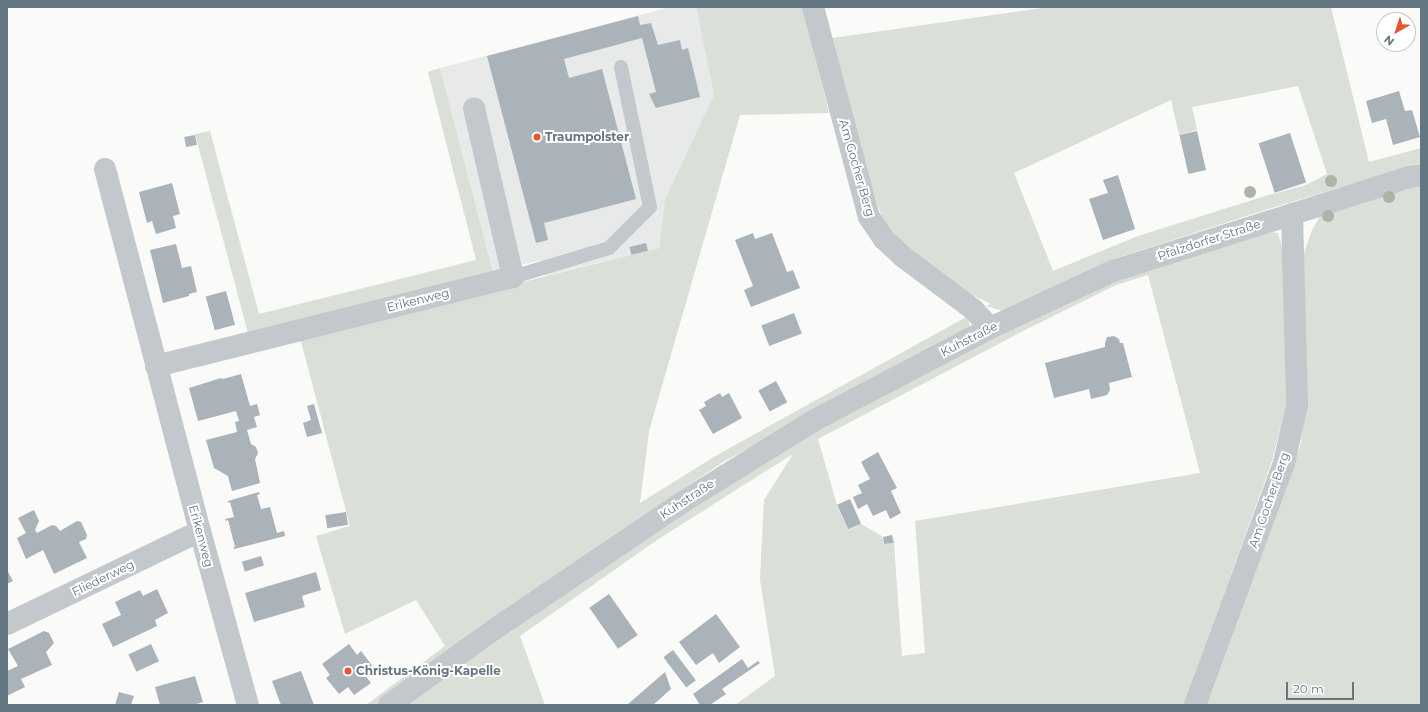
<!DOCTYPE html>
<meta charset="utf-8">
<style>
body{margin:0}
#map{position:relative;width:1428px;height:712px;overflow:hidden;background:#fafaf8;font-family:Montserrat,sans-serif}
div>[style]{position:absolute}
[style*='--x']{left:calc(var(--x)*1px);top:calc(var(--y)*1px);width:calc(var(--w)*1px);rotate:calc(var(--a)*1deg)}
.built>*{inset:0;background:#e8e9e9}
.green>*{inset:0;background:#dadfd7}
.building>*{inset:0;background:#aab3b9;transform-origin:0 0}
.service>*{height:14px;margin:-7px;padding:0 7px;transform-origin:7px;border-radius:7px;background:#c3c8cc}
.minor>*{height:22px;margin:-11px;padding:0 11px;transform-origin:11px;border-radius:11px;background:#c3c8cc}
.tertiary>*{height:22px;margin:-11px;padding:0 11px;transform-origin:11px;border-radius:11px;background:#c3c8cc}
.trees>*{width:12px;height:12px;margin:-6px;border-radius:50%;background:#aab4a7}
.dots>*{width:11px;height:11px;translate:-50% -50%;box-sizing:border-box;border:2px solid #fff;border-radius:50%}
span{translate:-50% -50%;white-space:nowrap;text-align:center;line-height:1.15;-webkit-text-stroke:4px #fff;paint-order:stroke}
.poi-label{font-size:12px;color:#657683;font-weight:700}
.left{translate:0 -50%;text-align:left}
.street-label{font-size:12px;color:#657683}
.frame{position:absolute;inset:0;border:8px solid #657683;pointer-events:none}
.north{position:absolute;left:1376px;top:12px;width:40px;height:40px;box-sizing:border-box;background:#fff;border:1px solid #c1c8cd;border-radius:50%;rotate:219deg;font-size:11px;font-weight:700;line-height:16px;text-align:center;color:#657683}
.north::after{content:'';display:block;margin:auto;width:14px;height:18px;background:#e4572e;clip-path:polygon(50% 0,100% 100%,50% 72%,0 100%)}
.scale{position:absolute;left:1286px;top:682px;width:68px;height:18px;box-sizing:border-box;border:2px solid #657683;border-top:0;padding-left:5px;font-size:12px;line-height:14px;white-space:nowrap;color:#657683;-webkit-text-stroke:3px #fff;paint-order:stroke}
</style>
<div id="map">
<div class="built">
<div style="clip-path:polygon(670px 7px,696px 7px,714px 95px,665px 199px,659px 248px,545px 276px,541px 260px,493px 272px,440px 68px)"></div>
</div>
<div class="green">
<div style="clip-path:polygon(696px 7px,803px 7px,829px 113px,740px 115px,649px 431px,640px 503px,717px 455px,968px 316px,970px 328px,723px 462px,604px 542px,377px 705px,366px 705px,445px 646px,416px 600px,345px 634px,316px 536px,350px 526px,300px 338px,659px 248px,665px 199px,714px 95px)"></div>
<div style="clip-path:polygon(evenodd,1049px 7px,1331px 7px,1369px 162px,1421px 148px,1421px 163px,1268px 209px,1120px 257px,1006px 312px,986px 306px,991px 304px,960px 289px,905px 252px,882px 218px,837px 83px,826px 39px,1049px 7px,1298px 86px,1327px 174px,1306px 185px,1262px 197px,1138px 236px,1053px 271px,1014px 173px,1171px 100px,1179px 135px,1197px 130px,1192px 107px,1298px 86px)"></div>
<div style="clip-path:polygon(440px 68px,493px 272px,248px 333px,195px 134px,210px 131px,259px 314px,476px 260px,428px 72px)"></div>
<div style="clip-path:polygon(1421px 184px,1421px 705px,1205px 705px,1301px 444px,1305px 406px,1303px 256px,1312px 230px,1322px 213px)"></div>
<div style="clip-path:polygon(evenodd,1260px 231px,1278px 233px,1283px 251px,1286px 404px,1272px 461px,1184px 705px,735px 705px,775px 676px,760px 579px,764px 500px,793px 454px,657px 540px,520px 636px,545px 705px,407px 705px,643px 539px,805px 436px,943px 363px,1072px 299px,1137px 273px,1260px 231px,1148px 275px,1200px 473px,915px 521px,925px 653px,902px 656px,894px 543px,884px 544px,882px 536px,861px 524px,848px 530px,837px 505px,818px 439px,1023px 331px,1116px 285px,1148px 275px)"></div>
</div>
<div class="building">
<div style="clip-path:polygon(638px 16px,640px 25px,651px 23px,658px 45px,680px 40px,682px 50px,688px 48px,700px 97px,656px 108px,649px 94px,656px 92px,642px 38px,564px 59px,569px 78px,602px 69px,636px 199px,544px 223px,548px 240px,536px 243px,487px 56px)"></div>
<div style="clip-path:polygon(1399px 91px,1405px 111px,1412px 110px,1420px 137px,1393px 145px,1386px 119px,1372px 123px,1366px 101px)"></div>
<div style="left:1197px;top:131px;width:40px;height:18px;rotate:77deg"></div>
<div style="left:1290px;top:133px;width:52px;height:33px;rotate:72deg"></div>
<div style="left:195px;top:135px;width:10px;height:11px;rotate:79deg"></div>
<div style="clip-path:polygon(1118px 175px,1135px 229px,1103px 240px,1089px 199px,1108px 193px,1103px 180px)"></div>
<div style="clip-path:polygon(172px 183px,180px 214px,173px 216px,176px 228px,156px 234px,152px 221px,147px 223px,139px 192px)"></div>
<div style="clip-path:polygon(753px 233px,755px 239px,772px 233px,787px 272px,793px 270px,800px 288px,751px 307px,744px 290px,753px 286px,735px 240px)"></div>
<div style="left:646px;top:243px;width:8px;height:17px;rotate:76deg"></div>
<div style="clip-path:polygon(176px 244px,182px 268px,191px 266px,197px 292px,189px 294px,189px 296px,163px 303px,150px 250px)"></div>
<div style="left:226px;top:291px;width:35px;height:21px;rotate:75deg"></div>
<div style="left:794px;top:313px;width:22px;height:35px;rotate:69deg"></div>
<div style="clip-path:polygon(1114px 336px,1119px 339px,1120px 343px,1123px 343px,1132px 377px,1109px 383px,1110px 390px,1107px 395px,1091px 399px,1089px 389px,1054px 398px,1045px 363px,1105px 347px,1105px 343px,1107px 337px)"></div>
<div style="clip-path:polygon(241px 374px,250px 406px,257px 404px,260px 415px,254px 417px,257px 427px,247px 430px,251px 444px,256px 447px,258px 453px,255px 459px,260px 483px,232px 491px,228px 476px,214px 468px,206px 440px,237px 432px,235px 422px,239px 421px,236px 411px,198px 421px,189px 388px,221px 378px,223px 379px)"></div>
<div style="left:776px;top:381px;width:24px;height:20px;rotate:62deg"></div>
<div style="clip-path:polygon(720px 393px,722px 397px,729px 393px,742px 418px,713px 434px,699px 410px,706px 406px,704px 402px)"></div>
<div style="clip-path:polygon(314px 404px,322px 433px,307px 437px,303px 423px,311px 420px,307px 406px)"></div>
<div style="clip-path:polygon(878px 452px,897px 488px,891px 491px,901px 513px,890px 519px,886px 510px,873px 516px,867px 504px,858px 509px,853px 497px,862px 493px,858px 485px,870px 479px,861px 462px)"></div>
<div style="clip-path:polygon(259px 492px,260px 494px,257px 495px,261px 509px,270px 507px,277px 533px,284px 531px,285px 536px,234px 549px,233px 548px,235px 547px,228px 520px,226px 521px,225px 519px,234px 517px,230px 502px,228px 503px,228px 501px)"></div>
<div style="left:850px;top:499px;width:27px;height:14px;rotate:66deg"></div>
<div style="clip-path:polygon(34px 510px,39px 521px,35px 530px,37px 533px,52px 525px,56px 526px,60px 531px,77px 521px,81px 522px,87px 535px,86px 539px,79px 542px,87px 558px,54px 574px,43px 550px,26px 559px,17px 538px,26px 533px,18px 518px)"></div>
<div style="left:346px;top:512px;width:13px;height:21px;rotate:81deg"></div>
<div style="clip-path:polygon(892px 535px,894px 543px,884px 544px,883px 537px)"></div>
<div style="left:261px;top:556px;width:10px;height:20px;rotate:73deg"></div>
<div style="clip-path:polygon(7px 570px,13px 581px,7px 584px)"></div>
<div style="clip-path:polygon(316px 572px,321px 590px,302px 596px,305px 607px,254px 622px,245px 593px)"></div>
<div style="clip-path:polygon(157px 589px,168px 613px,155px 620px,157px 626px,113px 647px,102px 624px,121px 615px,115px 602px,140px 590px,143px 596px)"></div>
<div style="left:609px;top:594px;width:50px;height:24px;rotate:55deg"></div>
<div style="clip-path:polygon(716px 614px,740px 647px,719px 663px,713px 653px,696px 665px,679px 642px)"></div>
<div style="clip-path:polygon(44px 631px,49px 633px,54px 643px,46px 652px,52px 665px,21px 679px,25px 687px,7px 696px,7px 671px,18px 666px,8px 649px)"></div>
<div style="left:151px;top:644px;width:19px;height:25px;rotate:65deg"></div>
<div style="clip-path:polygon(349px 644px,357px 655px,361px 651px,374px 668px,365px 675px,371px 683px,354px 695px,348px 687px,339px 694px,326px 678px,330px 675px,322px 664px)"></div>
<div style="left:673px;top:650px;width:38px;height:12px;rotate:53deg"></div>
<div style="clip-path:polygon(742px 659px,748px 668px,758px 661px,760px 663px,722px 689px,726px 694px,710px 705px,700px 705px,693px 694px)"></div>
<div style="clip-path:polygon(301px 671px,314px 705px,281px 705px,272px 681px)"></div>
<div style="clip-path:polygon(665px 672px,671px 689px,653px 705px,627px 705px)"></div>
<div style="clip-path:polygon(195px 676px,203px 702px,193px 705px,160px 705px,155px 687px)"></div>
<div style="clip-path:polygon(119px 692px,134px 696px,131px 705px,115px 705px)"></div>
</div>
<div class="service">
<div style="--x:513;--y:277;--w:100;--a:-16.8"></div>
<div style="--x:609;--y:248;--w:58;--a:-45"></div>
<div style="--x:650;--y:207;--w:143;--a:-101.7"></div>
</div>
<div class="minor">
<div style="--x:813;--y:7;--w:217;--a:75.1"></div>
<div style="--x:869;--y:217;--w:27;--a:56"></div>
<div style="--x:884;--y:239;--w:25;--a:43"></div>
<div style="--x:902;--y:256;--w:90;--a:36.9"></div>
<div style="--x:974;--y:310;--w:24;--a:48"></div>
<div style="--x:105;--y:169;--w:374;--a:75.3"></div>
<div style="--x:200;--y:531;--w:180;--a:74.6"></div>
<div style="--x:156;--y:366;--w:368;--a:-14"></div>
<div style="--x:513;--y:277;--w:173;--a:-103"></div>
<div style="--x:7;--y:624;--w:214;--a:-25.7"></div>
<div style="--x:1195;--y:705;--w:258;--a:-69.8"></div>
<div style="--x:1284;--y:463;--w:59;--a:-77.4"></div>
<div style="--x:1297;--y:405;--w:191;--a:-91.5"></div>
</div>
<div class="tertiary">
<div style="--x:389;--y:705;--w:130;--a:-35.6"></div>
<div style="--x:495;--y:629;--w:225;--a:-34.1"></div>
<div style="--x:681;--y:503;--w:155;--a:-31.8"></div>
<div style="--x:813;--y:421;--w:200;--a:-27.7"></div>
<div style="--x:990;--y:328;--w:136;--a:-24.9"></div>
<div style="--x:1113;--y:271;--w:311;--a:-17.6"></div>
<div style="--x:1409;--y:177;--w:12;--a:-9"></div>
</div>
<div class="trees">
<div style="left:1331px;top:181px"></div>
<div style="left:1250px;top:192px"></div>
<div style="left:1389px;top:197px"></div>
<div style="left:1328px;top:216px"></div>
</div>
<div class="dots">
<div style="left:537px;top:137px;background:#e4572e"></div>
<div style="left:348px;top:671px;background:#e4572e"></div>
</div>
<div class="poi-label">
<span class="left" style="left:545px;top:137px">Traumpolster</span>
<span class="left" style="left:356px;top:671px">Christus-König-Kapelle</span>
</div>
<div class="street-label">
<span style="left:857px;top:168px;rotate:74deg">Am Gocher Berg</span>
<span style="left:1209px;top:240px;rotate:-18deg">Pfalzdorfer Straße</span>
<span style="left:418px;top:300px;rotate:-14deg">Erikenweg</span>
<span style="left:969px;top:339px;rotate:-27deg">Kuhstraße</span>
<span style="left:687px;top:499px;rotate:-33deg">Kuhstraße</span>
<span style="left:1269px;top:500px;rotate:-71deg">Am Gocher Berg</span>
<span style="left:201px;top:536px;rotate:75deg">Erikenweg</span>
<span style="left:103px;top:578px;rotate:-26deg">Fliederweg</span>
</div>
<div class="frame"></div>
<div class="north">N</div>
<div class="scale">20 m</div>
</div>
